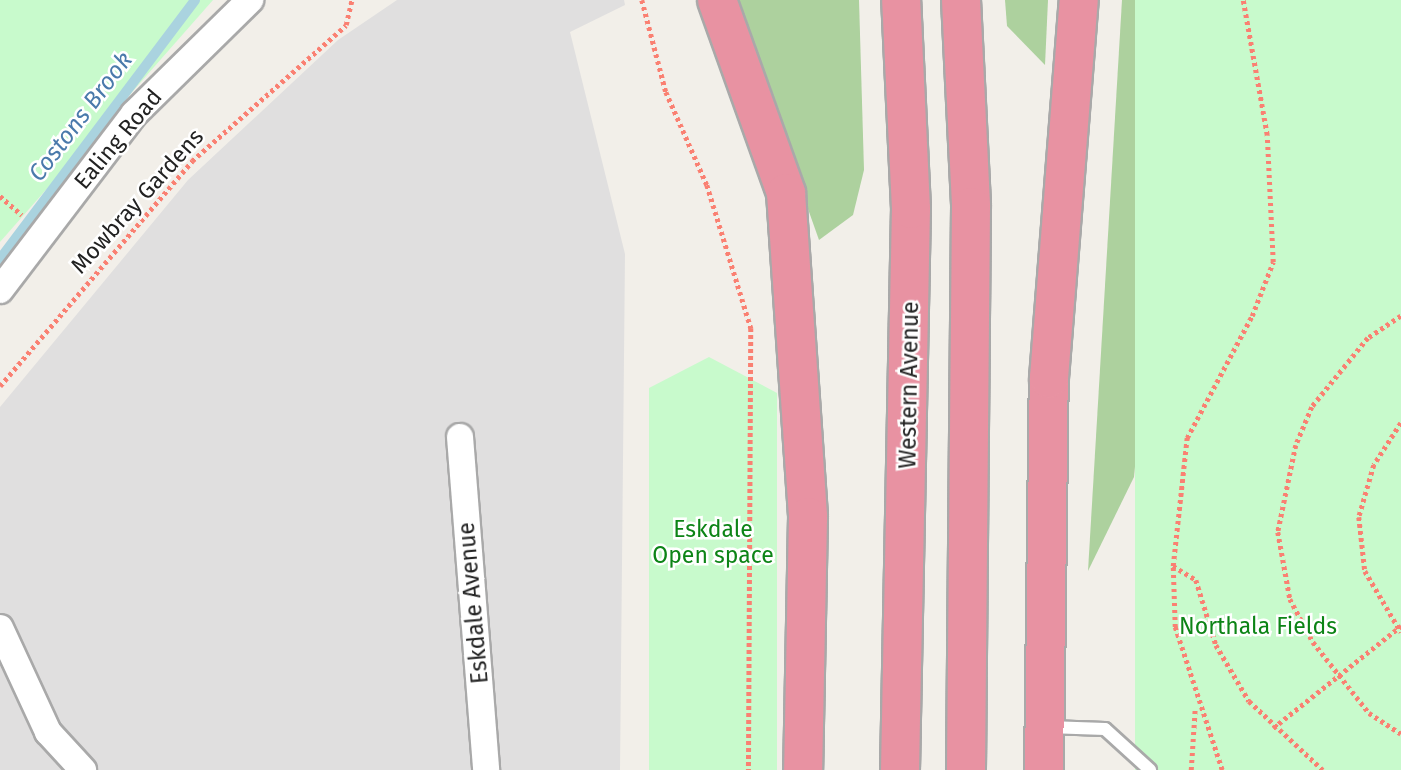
<!DOCTYPE html>
<style>
body{margin:0}
#map{position:relative;width:1401px;height:770px;overflow:hidden;background:#f2efe9;font-family:"Fira Sans",sans-serif}
div>[style]{position:absolute}
[style*='--x']{left:calc(var(--x)*1px);top:calc(var(--y)*1px);width:calc(var(--w)*1px);rotate:calc(var(--a)*1deg)}
.residential>*{inset:0;background:#e0dfdf}
.forest>*{inset:0;background:#add19e}
.park>*{inset:0;background:#c8facc;transform-origin:0 0}
.stream>*{height:10px;margin:-5px;padding:0 5px;transform-origin:5px;border-radius:5px;background:#aad3df}
.path>*{height:4.5px;margin-top:-2.25px;transform-origin:0;background:repeating-linear-gradient(90deg,#fa8072 0 3.5px,transparent 0 7px)}
.roads{filter:drop-shadow(2px 0 #a9a9a9) drop-shadow(-2px 0 #a9a9a9) drop-shadow(0 2px #a9a9a9) drop-shadow(0 -2px #a9a9a9)}
.lane>*{height:12px;margin:-6px;padding:0 6px;transform-origin:6px;border-radius:6px;background:#fff}
.street>*{height:26px;margin:-13px;padding:0 13px;transform-origin:13px;border-radius:13px;background:#fff}
.highway>*{height:38px;margin:-19px;padding:0 19px;transform-origin:19px;border-radius:19px;background:#e892a2}
span{translate:-50% -50%;white-space:nowrap;text-align:center;line-height:1.15;-webkit-text-stroke:5px #fff;paint-order:stroke}
.street-label{font-size:23px;color:#222}
.park-label{font-size:23px;color:#0c8416}
.water-label{font-size:24px;color:#4a7aab;font-style:italic}
</style>
<div id="map">
<div class="residential">
<div style="clip-path:polygon(397px 0,624px 0,625px 5px,570px 32px,625px 254px,620px 770px,0 770px,0 407px,188px 180px,338px 40px)"></div>
</div>
<div class="forest">
<div style="clip-path:polygon(734px 0,859px 0,864px 170px,853px 215px,819px 240px)"></div>
<div style="clip-path:polygon(1005px 0,1048px 0,1045px 65px,1007px 26px)"></div>
<div style="clip-path:polygon(1122px 0,1180px 0,1134px 477px,1088px 571px)"></div>
</div>
<div class="park">
<div style="clip-path:polygon(0 0,213px 0,0 242px)"></div>
<div style="left:1135px;top:0;width:266px;height:770px"></div>
<div style="clip-path:polygon(709px 357px,777px 393px,777px 770px,649px 770px,649px 388px)"></div>
</div>
<div class="stream">
<div style="--x:0;--y:259;--w:324;--a:-53"></div>
</div>
<div class="path">
<div style="--x:642;--y:0;--w:95;--a:75.4"></div>
<div style="--x:666;--y:92;--w:102;--a:66.2"></div>
<div style="--x:707;--y:185;--w:150;--a:72.9"></div>
<div style="--x:751;--y:328;--w:442;--a:90.3"></div>
<div style="--x:0;--y:196;--w:29;--a:41"></div>
<div style="--x:1401;--y:316;--w:40;--a:146"></div>
<div style="--x:1368;--y:338;--w:89;--a:129.1"></div>
<div style="--x:1312;--y:407;--w:41;--a:112.8"></div>
<div style="--x:1296;--y:445;--w:89;--a:101.7"></div>
<div style="--x:1278;--y:532;--w:68;--a:79.8"></div>
<div style="--x:1290;--y:599;--w:49;--a:61.9"></div>
<div style="--x:1313;--y:642;--w:90;--a:51.7"></div>
<div style="--x:1369;--y:713;--w:38;--a:33"></div>
<div style="--x:0;--y:386;--w:296;--a:-49.5"></div>
<div style="--x:192;--y:161;--w:205;--a:-41.4"></div>
<div style="--x:346;--y:25;--w:26;--a:-77"></div>
<div style="--x:1401;--y:423;--w:50;--a:122.7"></div>
<div style="--x:1374;--y:465;--w:54;--a:106.1"></div>
<div style="--x:1359;--y:517;--w:54;--a:83.7"></div>
<div style="--x:1365;--y:571;--w:71;--a:59.5"></div>
<div style="--x:1173;--y:566;--w:27;--a:31"></div>
<div style="--x:1196;--y:580;--w:68;--a:72.9"></div>
<div style="--x:1216;--y:645;--w:65;--a:59.5"></div>
<div style="--x:1249;--y:701;--w:101;--a:43"></div>
<div style="--x:1273;--y:728;--w:164;--a:-38.6"></div>
<div style="--x:1191;--y:770;--w:62;--a:-86.3"></div>
<div style="--x:1222;--y:770;--w:151;--a:-108.2"></div>
<div style="--x:1175;--y:627;--w:61;--a:-91.9"></div>
<div style="--x:1173;--y:566;--w:129;--a:-83.8"></div>
<div style="--x:1187;--y:438;--w:138;--a:-62"></div>
<div style="--x:1252;--y:316;--w:58;--a:-68.7"></div>
<div style="--x:1273;--y:262;--w:127;--a:-92.7"></div>
<div style="--x:1267;--y:135;--w:137;--a:-100.1"></div>
</div>
<div class="roads">
<div class="lane">
<div style="--x:1048;--y:727;--w:57;--a:2"></div>
<div style="--x:1105;--y:729;--w:61;--a:42.3"></div>
</div>
<div class="street">
<div style="--x:0;--y:290;--w:221;--a:-52.7"></div>
<div style="--x:134;--y:114;--w:163;--a:-44.5"></div>
<div style="--x:460;--y:437;--w:334;--a:85.5"></div>
<div style="--x:0;--y:628;--w:115;--a:65.2"></div>
<div style="--x:48;--y:732;--w:52;--a:47.4"></div>
</div>
<div class="highway">
<div style="--x:717;--y:0;--w:205;--a:70.3"></div>
<div style="--x:786;--y:193;--w:325;--a:86.1"></div>
<div style="--x:808;--y:517;--w:253;--a:91.1"></div>
<div style="--x:961;--y:0;--w:207;--a:87.2"></div>
<div style="--x:971;--y:207;--w:563;--a:90.51"></div>
<div style="--x:900;--y:770;--w:561;--a:-88.88"></div>
<div style="--x:911;--y:209;--w:209;--a:-92.7"></div>
<div style="--x:1044;--y:770;--w:392;--a:-89.3"></div>
<div style="--x:1049;--y:378;--w:379;--a:-85.5"></div>
</div>
</div>
<div class="street-label">
<span style="left:118px;top:139px;rotate:-50deg">Ealing Road</span>
<span style="left:137px;top:201px;rotate:-48deg">Mowbray Gardens</span>
<span style="left:909px;top:385px;rotate:-89deg">Western Avenue</span>
<span style="left:473px;top:603px;rotate:-95deg">Eskdale Avenue</span>
</div>
<div class="park-label">
<span style="left:713px;top:542px">Eskdale<br>Open space</span>
<span style="left:1258px;top:626px">Northala Fields</span>
</div>
<div class="water-label">
<span style="left:81px;top:117px;rotate:-53deg">Costons Brook</span>
</div>
</div>
